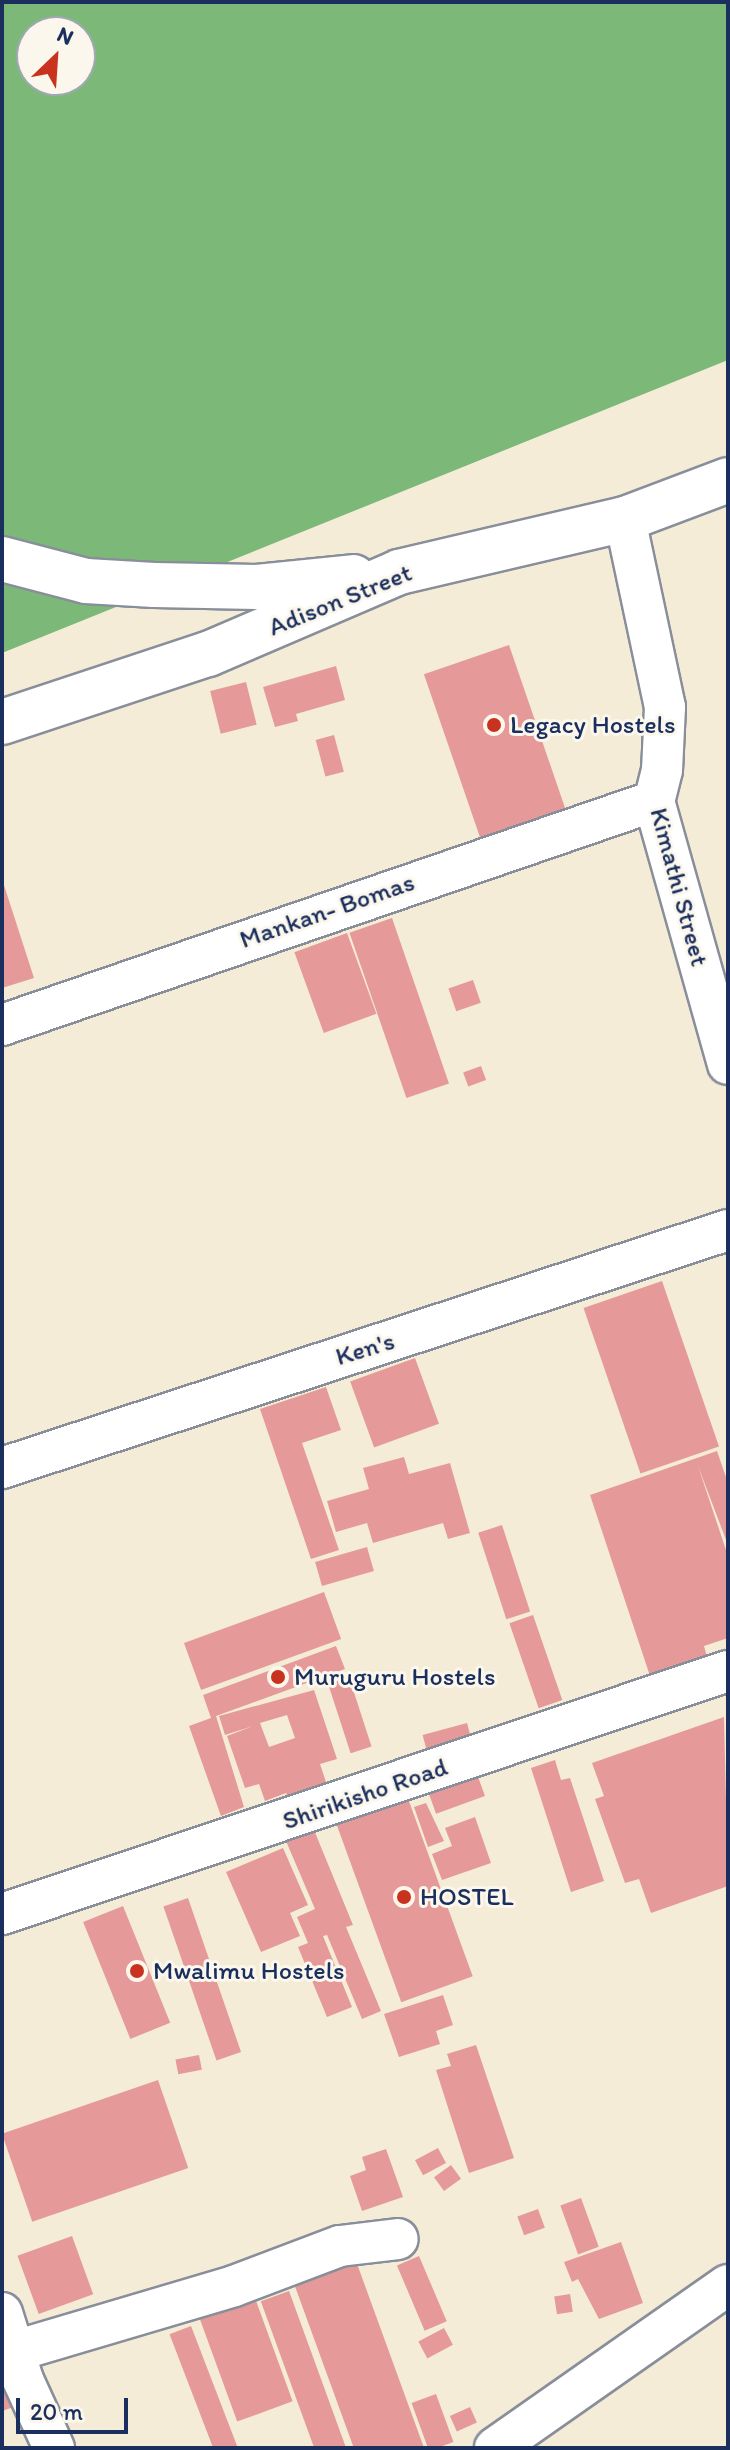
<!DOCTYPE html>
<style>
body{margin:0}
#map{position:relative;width:730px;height:2450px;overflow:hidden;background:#f4ecd7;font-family:Itim,sans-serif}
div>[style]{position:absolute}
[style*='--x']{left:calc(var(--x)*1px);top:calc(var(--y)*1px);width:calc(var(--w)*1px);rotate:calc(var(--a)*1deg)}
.forest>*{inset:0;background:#7cb979}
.building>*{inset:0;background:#e59a99;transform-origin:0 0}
.roads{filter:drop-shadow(2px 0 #888e9a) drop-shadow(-2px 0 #888e9a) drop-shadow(0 2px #888e9a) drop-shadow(0 -2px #888e9a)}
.minor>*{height:40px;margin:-20px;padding:0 20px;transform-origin:20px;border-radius:20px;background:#fff}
.tertiary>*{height:44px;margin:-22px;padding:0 22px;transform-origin:22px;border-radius:22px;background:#fff}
.dots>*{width:22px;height:22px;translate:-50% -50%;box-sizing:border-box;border:4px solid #fbf7ec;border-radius:50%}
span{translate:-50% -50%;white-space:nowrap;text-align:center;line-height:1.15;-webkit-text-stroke:6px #fbf7ec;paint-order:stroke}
.street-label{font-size:26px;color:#1b2f5e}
.poi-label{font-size:26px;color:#1b2f5e}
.left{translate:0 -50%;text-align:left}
.frame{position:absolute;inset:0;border:4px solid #1b2f5e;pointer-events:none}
.north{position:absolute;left:16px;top:16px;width:80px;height:80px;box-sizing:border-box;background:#fbf7ec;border:2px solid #a1a7b3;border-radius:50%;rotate:25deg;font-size:22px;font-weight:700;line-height:32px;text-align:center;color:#1b2f5e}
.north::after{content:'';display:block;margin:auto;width:28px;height:36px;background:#c8321e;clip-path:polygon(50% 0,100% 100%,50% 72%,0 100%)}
.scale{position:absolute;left:16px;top:2398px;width:112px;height:36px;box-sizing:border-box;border:4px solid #1b2f5e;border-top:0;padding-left:10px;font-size:24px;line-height:28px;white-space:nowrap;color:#1b2f5e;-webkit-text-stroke:6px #fbf7ec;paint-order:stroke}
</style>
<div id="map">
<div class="forest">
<div style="clip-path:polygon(evenodd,2px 2px,728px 2px,728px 360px,2px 653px,2px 2px,32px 32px,80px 32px,80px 80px,32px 80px,32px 32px)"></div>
</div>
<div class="building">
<div style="left:509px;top:645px;width:176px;height:90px;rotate:71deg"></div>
<div style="clip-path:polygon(336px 666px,345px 700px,296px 714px,298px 721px,275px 727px,263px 687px)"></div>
<div style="left:246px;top:682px;width:44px;height:37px;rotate:76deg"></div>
<div style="left:334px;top:735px;width:38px;height:19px;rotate:75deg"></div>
<div style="clip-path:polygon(2px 879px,34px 978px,2px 988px)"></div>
<div style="left:392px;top:918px;width:175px;height:45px;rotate:71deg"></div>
<div style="left:347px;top:933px;width:86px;height:56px;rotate:70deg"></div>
<div style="left:473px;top:980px;width:24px;height:26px;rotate:71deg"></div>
<div style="left:481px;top:1066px;width:15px;height:19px;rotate:70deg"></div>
<div style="left:662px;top:1281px;width:175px;height:83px;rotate:71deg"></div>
<div style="left:415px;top:1358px;width:70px;height:69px;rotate:70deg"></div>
<div style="clip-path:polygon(326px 1387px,341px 1430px,302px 1443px,339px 1550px,311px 1559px,260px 1409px)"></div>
<div style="clip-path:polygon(717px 1451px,728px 1483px,728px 1545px,698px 1466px,728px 1556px,728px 1638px,704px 1646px,707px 1657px,650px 1676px,590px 1495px)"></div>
<div style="clip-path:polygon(404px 1457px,409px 1474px,450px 1463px,470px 1533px,448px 1539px,443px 1523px,373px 1543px,367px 1523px,336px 1532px,327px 1501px,369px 1489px,363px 1468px)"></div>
<div style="left:502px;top:1525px;width:91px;height:25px;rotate:72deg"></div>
<div style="left:367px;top:1547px;width:25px;height:54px;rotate:74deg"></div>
<div style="left:324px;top:1592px;width:50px;height:149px;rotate:70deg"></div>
<div style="left:533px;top:1615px;width:90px;height:25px;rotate:71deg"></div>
<div style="clip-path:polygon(336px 1646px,345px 1669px,216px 1716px,244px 1807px,221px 1816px,189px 1726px,211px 1718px,203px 1695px)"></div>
<div style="left:349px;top:1677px;width:73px;height:22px;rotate:72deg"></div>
<div style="clip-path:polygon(evenodd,314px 1690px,337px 1759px,320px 1764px,328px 1788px,289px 1802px,286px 1793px,265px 1801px,259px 1784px,245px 1788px,227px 1736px,253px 1726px,225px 1735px,219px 1716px,314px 1690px,287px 1715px,295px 1738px,269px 1747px,260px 1723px,287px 1715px)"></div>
<div style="clip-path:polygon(724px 1717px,728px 1886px,651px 1913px,639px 1879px,625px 1883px,595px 1799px,604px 1796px,592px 1763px)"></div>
<div style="left:467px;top:1723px;width:16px;height:46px;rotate:75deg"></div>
<div style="clip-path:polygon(555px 1760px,561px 1780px,570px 1778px,604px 1881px,571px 1892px,531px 1768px)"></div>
<div style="left:473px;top:1763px;width:35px;height:52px;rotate:70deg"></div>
<div style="left:406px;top:1793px;width:195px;height:76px;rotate:70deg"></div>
<div style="clip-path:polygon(426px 1803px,444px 1841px,428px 1847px,414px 1807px)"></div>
<div style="clip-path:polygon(475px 1817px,491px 1863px,442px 1880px,432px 1854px,452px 1846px,445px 1828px)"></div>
<div style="clip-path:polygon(314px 1830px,353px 1925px,346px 1927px,381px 2011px,362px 2019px,327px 1935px,323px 1936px,352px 2007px,327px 2017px,298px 1947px,308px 1943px,297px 1917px,315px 1909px,286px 1841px)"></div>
<div style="clip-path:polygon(283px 1848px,308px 1905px,290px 1913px,300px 1936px,261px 1952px,226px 1872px)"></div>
<div style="left:188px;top:1898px;width:163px;height:26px;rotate:71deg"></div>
<div style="left:123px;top:1906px;width:126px;height:43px;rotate:68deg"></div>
<div style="clip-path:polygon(443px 1995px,453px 2025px,436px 2031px,440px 2044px,399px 2057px,384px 2014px)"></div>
<div style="clip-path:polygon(476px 2045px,514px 2158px,469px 2173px,436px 2070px,451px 2066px,447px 2054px)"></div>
<div style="left:199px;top:2055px;width:15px;height:24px;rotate:79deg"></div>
<div style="left:158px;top:2080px;width:93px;height:165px;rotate:71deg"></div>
<div style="left:438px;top:2148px;width:17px;height:26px;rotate:62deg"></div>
<div style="clip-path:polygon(386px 2149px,403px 2197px,362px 2211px,350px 2176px,366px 2170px,362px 2157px)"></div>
<div style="left:451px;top:2165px;width:17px;height:21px;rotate:54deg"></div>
<div style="left:581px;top:2198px;width:52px;height:22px;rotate:70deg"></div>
<div style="left:538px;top:2209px;width:20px;height:22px;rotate:70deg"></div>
<div style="left:72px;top:2236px;width:62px;height:58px;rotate:70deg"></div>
<div style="clip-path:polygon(621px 2242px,643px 2303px,599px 2319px,578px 2279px,572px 2282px,564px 2262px)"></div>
<div style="left:419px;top:2256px;width:71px;height:24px;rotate:67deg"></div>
<div style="left:356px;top:2261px;width:199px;height:66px;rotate:70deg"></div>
<div style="left:289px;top:2291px;width:167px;height:30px;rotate:70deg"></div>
<div style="left:570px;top:2294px;width:18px;height:16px;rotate:81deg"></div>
<div style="left:255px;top:2298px;width:110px;height:59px;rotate:70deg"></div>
<div style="left:191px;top:2326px;width:130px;height:23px;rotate:69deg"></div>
<div style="left:444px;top:2328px;width:19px;height:29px;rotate:62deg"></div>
<div style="clip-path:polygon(2px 2370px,17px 2406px,2px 2411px)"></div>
<div style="left:436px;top:2394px;width:51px;height:26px;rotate:70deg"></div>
<div style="left:470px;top:2407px;width:17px;height:22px;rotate:66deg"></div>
</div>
<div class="roads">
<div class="minor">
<div style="--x:625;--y:519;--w:192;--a:78"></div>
<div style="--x:665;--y:707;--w:63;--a:92.7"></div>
<div style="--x:662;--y:770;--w:32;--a:104"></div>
<div style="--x:654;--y:801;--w:273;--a:74.3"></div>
<div style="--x:2;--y:1025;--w:689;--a:-18.96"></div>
<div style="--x:2;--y:1468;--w:764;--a:-18.15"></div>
<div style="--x:2;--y:1914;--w:766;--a:-18.51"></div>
<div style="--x:2;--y:2313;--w:70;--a:72.6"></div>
<div style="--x:23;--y:2380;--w:75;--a:65.5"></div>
<div style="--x:15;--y:2351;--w:228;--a:-16.5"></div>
<div style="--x:234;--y:2286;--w:113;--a:-20.7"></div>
<div style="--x:340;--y:2246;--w:58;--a:-6.9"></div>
<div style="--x:495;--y:2448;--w:284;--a:-35"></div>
</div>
<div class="tertiary">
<div style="--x:2;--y:559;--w:87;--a:14.7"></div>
<div style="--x:86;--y:581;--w:68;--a:3.4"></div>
<div style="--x:154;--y:585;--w:103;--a:1.1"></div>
<div style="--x:257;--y:587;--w:97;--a:-5.9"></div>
<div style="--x:2;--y:722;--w:217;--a:-18.3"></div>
<div style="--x:208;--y:654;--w:208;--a:-23.2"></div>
<div style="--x:399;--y:572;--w:232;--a:-13.2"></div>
<div style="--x:625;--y:519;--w:110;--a:-20.7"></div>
</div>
</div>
<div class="dots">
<div style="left:494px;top:725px;background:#c8321e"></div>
<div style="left:278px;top:1677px;background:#c8321e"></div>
<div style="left:404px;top:1897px;background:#c8321e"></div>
<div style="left:137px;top:1971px;background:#c8321e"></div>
</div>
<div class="street-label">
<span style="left:340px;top:600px;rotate:-22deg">Adison Street</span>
<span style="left:679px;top:887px;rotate:75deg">Kimathi Street</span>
<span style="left:327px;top:911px;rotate:-19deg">Mankan- Bomas</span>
<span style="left:365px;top:1349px;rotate:-17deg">Ken's</span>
<span style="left:365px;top:1794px;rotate:-19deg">Shirikisho Road</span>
</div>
<div class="poi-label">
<span class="left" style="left:510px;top:725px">Legacy Hostels</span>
<span class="left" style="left:294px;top:1677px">Muruguru Hostels</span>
<span class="left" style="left:420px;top:1897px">HOSTEL</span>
<span class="left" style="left:153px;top:1971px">Mwalimu Hostels</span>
</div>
<div class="frame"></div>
<div class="north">N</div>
<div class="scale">20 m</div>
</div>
